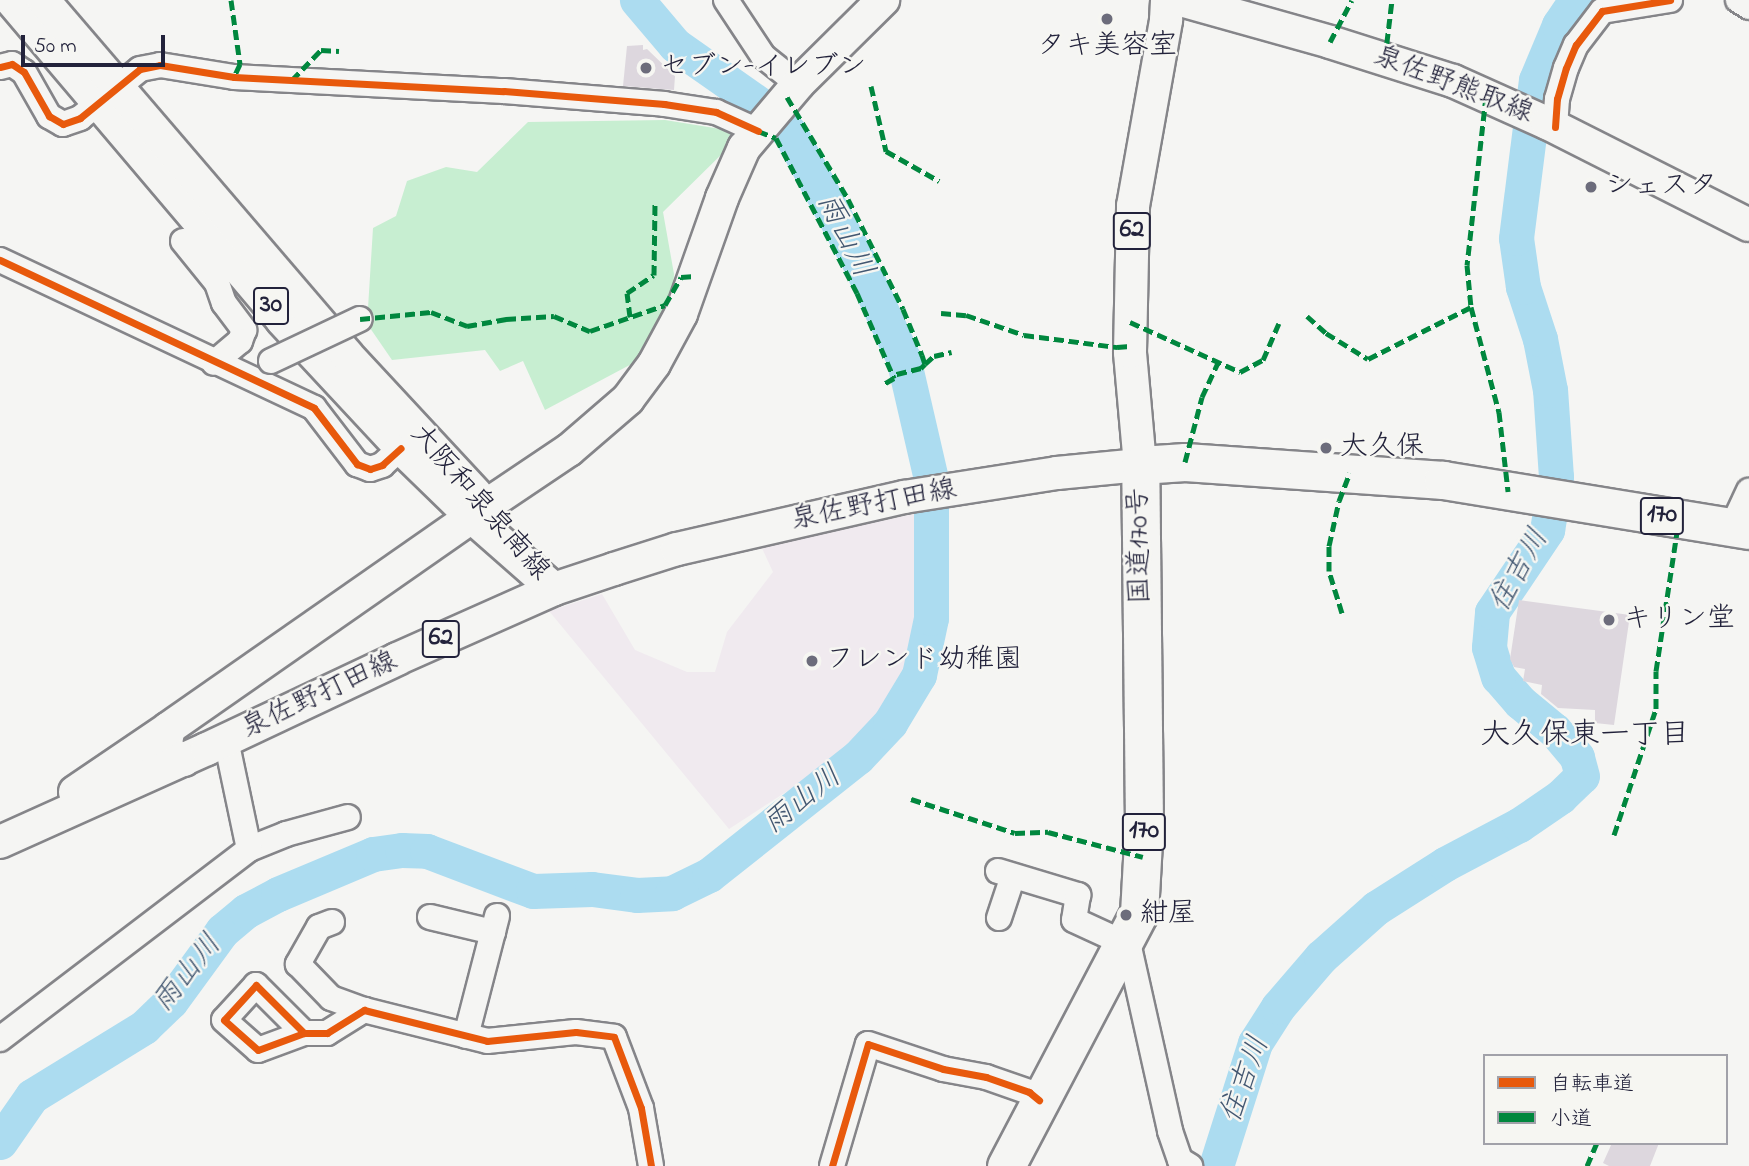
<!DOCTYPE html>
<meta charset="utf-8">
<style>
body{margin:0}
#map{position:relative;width:1749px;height:1166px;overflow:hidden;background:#f5f5f3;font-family:"Indie Flower","Klee One",sans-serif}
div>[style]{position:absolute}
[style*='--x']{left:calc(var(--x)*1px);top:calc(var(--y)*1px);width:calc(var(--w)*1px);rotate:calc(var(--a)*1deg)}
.built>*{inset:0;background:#f0eaef}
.green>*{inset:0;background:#c7eed1}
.river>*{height:35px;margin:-17.5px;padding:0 17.5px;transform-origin:17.5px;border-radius:17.5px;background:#acdcf0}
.building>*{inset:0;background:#ddd7de}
.roads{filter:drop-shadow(2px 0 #858589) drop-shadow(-2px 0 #858589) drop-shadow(0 2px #858589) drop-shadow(0 -2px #858589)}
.minor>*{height:24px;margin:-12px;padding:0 12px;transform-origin:12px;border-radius:12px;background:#f5f5f3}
.major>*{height:32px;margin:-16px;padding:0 16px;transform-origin:16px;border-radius:16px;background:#f5f5f3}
.highway>*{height:37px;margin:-18.5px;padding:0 18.5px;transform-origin:18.5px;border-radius:18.5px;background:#f5f5f3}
.bridges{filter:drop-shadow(2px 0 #858589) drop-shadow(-2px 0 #858589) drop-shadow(0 2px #858589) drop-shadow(0 -2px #858589)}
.minor-bridge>*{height:24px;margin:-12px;padding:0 12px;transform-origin:12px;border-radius:12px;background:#f5f5f3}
.quiet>*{height:5px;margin-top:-2.5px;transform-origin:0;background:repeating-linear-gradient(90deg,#00873e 0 10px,transparent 0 15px)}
.cycleway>*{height:7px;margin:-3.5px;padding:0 3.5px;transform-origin:3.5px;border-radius:3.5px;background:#e8590c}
.dots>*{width:19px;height:19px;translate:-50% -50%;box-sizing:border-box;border:4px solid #f6f6f2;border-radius:50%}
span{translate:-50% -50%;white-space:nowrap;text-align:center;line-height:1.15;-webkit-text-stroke:5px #f6f6f2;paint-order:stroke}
.shield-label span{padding:2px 5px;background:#f6f6f2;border:2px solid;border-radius:5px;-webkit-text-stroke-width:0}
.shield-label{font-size:26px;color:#22223b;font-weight:700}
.poi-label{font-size:28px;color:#22223b}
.left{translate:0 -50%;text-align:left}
.street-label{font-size:28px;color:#22223b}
.water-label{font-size:30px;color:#425771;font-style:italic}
.neighbourhood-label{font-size:30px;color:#22223b}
.legend{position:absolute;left:1483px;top:1054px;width:245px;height:91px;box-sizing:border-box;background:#f6f6f2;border:2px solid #a1a1a9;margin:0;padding:9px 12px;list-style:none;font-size:21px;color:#22223b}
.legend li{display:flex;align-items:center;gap:14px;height:35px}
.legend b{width:35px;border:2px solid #a1a1a9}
.scale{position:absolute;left:21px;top:35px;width:144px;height:32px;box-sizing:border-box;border:4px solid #22223b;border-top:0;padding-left:9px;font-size:21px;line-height:24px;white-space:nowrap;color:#22223b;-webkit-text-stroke:5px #f6f6f2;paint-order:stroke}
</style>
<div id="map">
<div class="built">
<div style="clip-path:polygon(914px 514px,921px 609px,902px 675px,872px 722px,809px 777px,729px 829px,549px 611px,602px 594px,635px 650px,687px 672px,715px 672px,727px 632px,773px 572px,761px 546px)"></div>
</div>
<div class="green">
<div style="clip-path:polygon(665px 120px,733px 131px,729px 147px,663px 212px,674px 274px,672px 301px,641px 359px,545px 410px,523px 361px,500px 371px,485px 350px,392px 360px,370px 328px,368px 308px,373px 228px,396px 216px,407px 181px,446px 167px,477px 172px,528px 122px)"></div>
</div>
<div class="river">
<div style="--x:0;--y:1142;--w:56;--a:-55.2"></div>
<div style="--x:32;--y:1096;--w:132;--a:-31.6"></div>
<div style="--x:144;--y:1027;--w:37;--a:-44"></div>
<div style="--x:171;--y:1001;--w:87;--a:-53.9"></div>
<div style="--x:222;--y:931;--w:31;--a:-40"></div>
<div style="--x:246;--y:911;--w:36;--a:-28"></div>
<div style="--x:278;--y:894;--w:103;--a:-22.8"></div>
<div style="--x:373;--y:854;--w:29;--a:-8"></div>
<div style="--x:402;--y:850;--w:25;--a:2"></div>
<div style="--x:427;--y:851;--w:113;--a:20.7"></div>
<div style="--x:533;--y:891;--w:59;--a:-1.9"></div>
<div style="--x:592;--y:889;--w:45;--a:7.6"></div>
<div style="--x:637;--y:895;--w:35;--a:-3"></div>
<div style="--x:672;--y:893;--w:41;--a:-25.9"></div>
<div style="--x:709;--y:875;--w:190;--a:-38.4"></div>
<div style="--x:858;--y:757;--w:47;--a:-46.7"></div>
<div style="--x:890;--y:723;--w:56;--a:-58.9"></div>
<div style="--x:919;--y:675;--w:58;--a:-78.1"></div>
<div style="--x:931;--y:618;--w:139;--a:-90"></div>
<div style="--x:931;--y:479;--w:124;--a:-103"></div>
<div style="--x:903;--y:358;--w:106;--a:-114.6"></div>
<div style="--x:859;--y:262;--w:146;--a:-118.1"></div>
<div style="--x:790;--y:133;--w:39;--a:-136"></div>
<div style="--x:762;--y:106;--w:106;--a:-145"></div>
<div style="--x:675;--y:45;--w:59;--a:-130.2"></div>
<div style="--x:1216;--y:1166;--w:129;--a:-72.4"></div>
<div style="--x:1255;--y:1043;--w:43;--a:-57.4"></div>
<div style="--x:1278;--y:1007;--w:66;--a:-49.3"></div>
<div style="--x:1321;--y:957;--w:74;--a:-41.7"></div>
<div style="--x:1376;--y:908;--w:82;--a:-32.5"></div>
<div style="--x:1445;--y:864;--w:84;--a:-27.8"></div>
<div style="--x:1519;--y:825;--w:50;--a:-34.3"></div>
<div style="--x:1560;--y:797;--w:30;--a:-44"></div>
<div style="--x:1582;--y:776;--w:20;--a:-105"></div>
<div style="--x:1577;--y:757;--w:35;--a:-130"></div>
<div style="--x:1554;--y:730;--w:44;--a:-140.5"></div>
<div style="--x:1520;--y:702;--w:33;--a:-131"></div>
<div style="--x:1498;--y:677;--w:31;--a:-107"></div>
<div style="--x:1489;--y:647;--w:35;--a:-85"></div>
<div style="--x:1492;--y:612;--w:99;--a:-56.1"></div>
<div style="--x:1547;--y:530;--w:54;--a:-80.4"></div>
<div style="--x:1556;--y:477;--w:87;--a:-93.9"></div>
<div style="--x:1550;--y:390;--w:52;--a:-101.1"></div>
<div style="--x:1540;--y:339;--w:55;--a:-108.1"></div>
<div style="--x:1523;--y:287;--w:49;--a:-98.1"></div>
<div style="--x:1516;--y:238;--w:159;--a:-82.8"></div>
<div style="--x:1536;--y:80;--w:60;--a:-67.3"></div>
<div style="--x:1559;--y:25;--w:30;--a:-56"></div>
</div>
<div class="building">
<div style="clip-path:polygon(643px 45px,643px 50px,647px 49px,675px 76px,674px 90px,623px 86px,627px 46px)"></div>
<div style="clip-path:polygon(1519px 600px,1630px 615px,1614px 725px,1595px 723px,1595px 710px,1558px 708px,1541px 694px,1542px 685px,1523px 681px,1525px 669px,1514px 667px,1510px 659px)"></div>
<div style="clip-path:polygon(1612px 1143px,1659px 1143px,1650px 1166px,1609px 1166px,1603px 1163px)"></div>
</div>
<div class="roads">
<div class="minor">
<div style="--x:726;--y:0;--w:67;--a:56.5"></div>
<div style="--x:763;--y:56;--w:45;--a:38.7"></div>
<div style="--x:1738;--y:0;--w:13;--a:32"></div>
<div style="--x:0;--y:67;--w:12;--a:-14"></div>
<div style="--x:12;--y:64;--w:14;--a:34"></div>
<div style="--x:24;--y:72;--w:51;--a:60.4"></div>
<div style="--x:49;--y:116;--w:16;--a:30"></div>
<div style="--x:63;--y:124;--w:18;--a:-19"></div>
<div style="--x:80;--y:118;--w:77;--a:-39.2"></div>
<div style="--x:140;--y:69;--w:20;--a:-11"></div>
<div style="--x:160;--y:65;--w:75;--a:9.2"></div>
<div style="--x:234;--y:77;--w:270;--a:3"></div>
<div style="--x:504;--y:91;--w:161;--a:4.6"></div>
<div style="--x:664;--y:104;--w:53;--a:8.7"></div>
<div style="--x:716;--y:112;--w:46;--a:24.3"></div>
<div style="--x:1555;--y:127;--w:28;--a:-86"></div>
<div style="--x:1557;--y:99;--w:32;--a:-74"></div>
<div style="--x:1566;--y:68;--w:25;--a:-67"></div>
<div style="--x:1576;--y:45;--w:43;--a:-52.6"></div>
<div style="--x:1602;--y:11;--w:69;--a:-9.2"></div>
<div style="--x:183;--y:241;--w:54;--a:51"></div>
<div style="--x:217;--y:283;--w:21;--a:71"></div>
<div style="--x:224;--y:303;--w:34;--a:53"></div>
<div style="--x:244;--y:330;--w:12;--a:110"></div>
<div style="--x:240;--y:341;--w:34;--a:140"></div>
<div style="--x:0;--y:260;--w:347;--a:25.2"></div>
<div style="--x:314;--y:408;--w:71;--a:52.5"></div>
<div style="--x:357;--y:464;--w:14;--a:21"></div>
<div style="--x:370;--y:469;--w:13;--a:-18"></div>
<div style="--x:382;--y:465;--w:25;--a:-42"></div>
<div style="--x:1732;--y:527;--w:40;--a:-65"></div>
<div style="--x:249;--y:849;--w:40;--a:-22"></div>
<div style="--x:286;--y:834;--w:64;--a:-15.3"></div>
<div style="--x:998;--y:871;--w:84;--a:16.7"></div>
<div style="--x:1078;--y:895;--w:25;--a:99"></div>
<div style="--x:1074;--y:920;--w:55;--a:24.7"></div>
<div style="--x:430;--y:917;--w:65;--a:13.4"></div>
<div style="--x:999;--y:918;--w:44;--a:-71.6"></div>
<div style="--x:332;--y:922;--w:14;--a:159"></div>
<div style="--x:319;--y:927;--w:43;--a:119.6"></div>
<div style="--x:298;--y:964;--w:47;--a:45.9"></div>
<div style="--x:331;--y:998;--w:35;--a:20"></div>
<div style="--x:1127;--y:938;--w:198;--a:77.4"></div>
<div style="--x:1170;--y:1131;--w:31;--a:71"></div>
<div style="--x:1180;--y:1160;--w:12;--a:31"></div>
<div style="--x:304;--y:1033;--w:68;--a:-135"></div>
<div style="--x:256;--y:985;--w:47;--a:132.4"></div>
<div style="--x:224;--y:1020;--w:45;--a:41.4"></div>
<div style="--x:258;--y:1050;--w:49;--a:-20.3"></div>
<div style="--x:304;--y:1033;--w:23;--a:0"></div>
<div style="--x:327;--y:1033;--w:44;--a:-31.9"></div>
<div style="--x:364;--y:1010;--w:127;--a:14.1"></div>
<div style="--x:487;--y:1041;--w:89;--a:-5.8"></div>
<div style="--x:576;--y:1032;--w:38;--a:7"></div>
<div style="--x:614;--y:1037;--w:76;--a:69.2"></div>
<div style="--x:641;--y:1108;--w:59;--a:80.2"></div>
<div style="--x:466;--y:1036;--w:124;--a:-75.5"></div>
<div style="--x:0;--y:1039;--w:313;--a:-37.3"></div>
<div style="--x:249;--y:849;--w:111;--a:-101.9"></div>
<div style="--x:832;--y:1166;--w:127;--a:-73.6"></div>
<div style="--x:868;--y:1044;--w:79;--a:18.4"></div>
<div style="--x:943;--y:1069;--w:44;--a:10.5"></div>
<div style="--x:986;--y:1077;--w:46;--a:19.2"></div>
<div style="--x:1029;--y:1092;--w:13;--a:39"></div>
</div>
<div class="major">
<div style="--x:11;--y:0;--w:419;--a:49.7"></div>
<div style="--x:282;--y:320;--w:175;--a:47.1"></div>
<div style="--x:401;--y:448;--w:99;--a:44.2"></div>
<div style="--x:472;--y:517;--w:109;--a:41.3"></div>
<div style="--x:43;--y:0;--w:466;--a:49.4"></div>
<div style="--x:346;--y:354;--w:191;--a:47.1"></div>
<div style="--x:1181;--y:0;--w:155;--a:15.7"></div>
<div style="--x:1330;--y:42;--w:129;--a:17.6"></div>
<div style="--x:1453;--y:81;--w:103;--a:24.1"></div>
<div style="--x:1547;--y:123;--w:226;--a:26.8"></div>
<div style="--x:487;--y:505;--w:99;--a:-33.9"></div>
<div style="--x:569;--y:450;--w:78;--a:-40.8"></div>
<div style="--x:628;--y:399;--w:44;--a:-53.4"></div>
<div style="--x:654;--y:364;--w:57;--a:-61.6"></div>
<div style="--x:681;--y:314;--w:123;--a:-70.5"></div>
<div style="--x:722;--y:198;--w:55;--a:-66.3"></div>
<div style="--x:744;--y:148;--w:84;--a:-49.8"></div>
<div style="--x:798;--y:84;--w:120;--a:-44.7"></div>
<div style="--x:184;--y:760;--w:16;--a:-158"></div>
<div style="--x:169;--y:754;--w:12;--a:-104"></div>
<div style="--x:166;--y:742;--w:14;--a:-78"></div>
<div style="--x:169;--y:728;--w:369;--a:-34.9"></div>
<div style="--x:75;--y:792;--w:114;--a:-34.2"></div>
<div style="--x:0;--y:842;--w:227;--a:-24.2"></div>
<div style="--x:207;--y:749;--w:210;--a:-25.3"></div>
<div style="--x:397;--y:659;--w:172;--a:-24"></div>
<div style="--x:554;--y:589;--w:63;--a:-18.4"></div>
<div style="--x:614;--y:569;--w:66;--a:-17.6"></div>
<div style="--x:677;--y:549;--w:233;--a:-12.9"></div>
<div style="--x:904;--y:497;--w:155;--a:-8.9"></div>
<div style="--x:1057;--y:473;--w:83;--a:-5.5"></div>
<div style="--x:1140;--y:465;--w:113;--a:-95.1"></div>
<div style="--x:1130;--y:352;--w:146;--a:-88.8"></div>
<div style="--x:1133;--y:206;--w:189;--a:-79.9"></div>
<div style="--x:1166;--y:20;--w:20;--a:-87"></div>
</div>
<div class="highway">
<div style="--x:1006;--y:1166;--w:286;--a:-62.3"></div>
<div style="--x:1139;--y:913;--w:89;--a:-86.8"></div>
<div style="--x:1144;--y:824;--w:359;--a:-90.6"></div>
<div style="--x:1140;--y:465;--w:45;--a:-3.8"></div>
<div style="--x:1185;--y:462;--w:259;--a:4"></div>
<div style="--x:1443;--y:480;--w:310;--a:9.3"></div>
</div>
</div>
<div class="bridges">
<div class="minor-bridge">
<div style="--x:271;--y:361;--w:98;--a:-25.3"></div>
</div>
</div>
<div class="quiet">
<div style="--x:231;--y:0;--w:65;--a:82"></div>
<div style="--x:240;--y:64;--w:14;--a:115"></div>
<div style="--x:1330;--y:42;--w:47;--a:-62.4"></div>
<div style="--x:1385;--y:58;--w:58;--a:-83.1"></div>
<div style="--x:292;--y:80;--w:42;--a:-46"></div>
<div style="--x:321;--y:50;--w:18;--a:3"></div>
<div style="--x:871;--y:86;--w:67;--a:77"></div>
<div style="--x:886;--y:151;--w:61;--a:29.5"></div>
<div style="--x:1486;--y:96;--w:170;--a:96.4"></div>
<div style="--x:1467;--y:265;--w:42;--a:84.6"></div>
<div style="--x:1471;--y:307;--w:109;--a:75.1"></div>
<div style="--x:1499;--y:412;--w:80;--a:83.5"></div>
<div style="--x:787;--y:97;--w:119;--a:59.1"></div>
<div style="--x:848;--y:199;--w:123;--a:63.4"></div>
<div style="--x:903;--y:309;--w:50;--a:67.6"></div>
<div style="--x:922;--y:355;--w:9;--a:72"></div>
<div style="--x:925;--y:364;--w:6;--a:135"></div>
<div style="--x:921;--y:368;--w:29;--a:166"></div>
<div style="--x:758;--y:131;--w:19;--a:21"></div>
<div style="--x:776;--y:138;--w:175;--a:62.4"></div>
<div style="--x:857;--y:293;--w:93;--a:66.5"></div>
<div style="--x:894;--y:378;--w:12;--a:149"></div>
<div style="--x:941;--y:313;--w:25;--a:5"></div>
<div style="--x:966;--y:315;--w:61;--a:19"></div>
<div style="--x:1024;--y:335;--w:94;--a:7.4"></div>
<div style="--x:1117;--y:347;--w:13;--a:-4"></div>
<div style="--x:1307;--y:316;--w:25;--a:42"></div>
<div style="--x:1326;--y:333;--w:49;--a:31.8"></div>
<div style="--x:1368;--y:359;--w:115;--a:-26.8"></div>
<div style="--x:630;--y:317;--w:24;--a:-97"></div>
<div style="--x:627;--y:293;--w:32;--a:-34"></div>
<div style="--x:654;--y:275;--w:72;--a:-89.2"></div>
<div style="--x:360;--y:319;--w:71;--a:-5.6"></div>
<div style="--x:431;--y:312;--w:39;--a:21"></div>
<div style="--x:467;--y:326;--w:40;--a:-10"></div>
<div style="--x:506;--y:319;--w:48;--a:-3.6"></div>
<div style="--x:554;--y:316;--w:39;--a:23"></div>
<div style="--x:590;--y:331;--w:79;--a:-19.1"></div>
<div style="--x:665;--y:305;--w:32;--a:-60"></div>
<div style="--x:681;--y:277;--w:14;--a:-4"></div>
<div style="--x:1130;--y:322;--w:121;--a:24.4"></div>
<div style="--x:1240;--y:372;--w:26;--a:-28"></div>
<div style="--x:1263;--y:360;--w:40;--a:-66.6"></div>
<div style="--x:925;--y:364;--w:12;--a:-42"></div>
<div style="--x:934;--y:356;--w:18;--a:-13"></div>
<div style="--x:1185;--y:462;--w:67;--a:-75.3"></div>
<div style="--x:1202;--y:397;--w:38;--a:-65"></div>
<div style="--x:1342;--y:613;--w:44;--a:-107.2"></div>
<div style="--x:1329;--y:571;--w:25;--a:-90"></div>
<div style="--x:1329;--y:546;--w:46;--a:-77.5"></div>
<div style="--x:1339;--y:501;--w:30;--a:-69"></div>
<div style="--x:911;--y:799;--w:109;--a:18.1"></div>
<div style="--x:1015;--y:833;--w:33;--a:-2"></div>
<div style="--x:1048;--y:832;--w:98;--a:14.7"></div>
<div style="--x:1614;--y:835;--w:133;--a:-71.6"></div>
<div style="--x:1656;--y:709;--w:38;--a:-90"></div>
<div style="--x:1656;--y:671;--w:154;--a:-81.4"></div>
<div style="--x:1587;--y:1166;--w:25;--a:-67"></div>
</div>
<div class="cycleway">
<div style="--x:0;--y:67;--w:12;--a:-14"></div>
<div style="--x:12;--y:64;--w:14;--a:34"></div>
<div style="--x:24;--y:72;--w:51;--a:60.4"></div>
<div style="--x:49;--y:116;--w:16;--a:30"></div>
<div style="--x:63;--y:124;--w:18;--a:-19"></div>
<div style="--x:80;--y:118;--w:77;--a:-39.2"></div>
<div style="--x:140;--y:69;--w:20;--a:-11"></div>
<div style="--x:160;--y:65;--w:75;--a:9.2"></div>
<div style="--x:234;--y:77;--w:270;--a:3"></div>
<div style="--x:504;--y:91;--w:161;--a:4.6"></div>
<div style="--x:664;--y:104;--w:53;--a:8.7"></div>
<div style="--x:716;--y:112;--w:46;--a:24.3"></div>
<div style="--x:1555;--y:127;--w:28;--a:-86"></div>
<div style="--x:1557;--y:99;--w:32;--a:-74"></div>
<div style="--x:1566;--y:68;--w:25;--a:-67"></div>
<div style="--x:1576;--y:45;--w:43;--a:-52.6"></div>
<div style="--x:1602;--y:11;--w:69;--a:-9.2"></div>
<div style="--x:0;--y:260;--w:347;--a:25.2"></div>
<div style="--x:314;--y:408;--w:71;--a:52.5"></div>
<div style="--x:357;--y:464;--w:14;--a:21"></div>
<div style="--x:370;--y:469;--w:13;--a:-18"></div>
<div style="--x:382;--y:465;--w:25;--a:-42"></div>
<div style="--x:304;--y:1033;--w:68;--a:-135"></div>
<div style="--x:256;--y:985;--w:47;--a:132.4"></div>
<div style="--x:224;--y:1020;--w:45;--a:41.4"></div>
<div style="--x:258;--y:1050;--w:49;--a:-20.3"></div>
<div style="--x:304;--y:1033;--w:23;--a:0"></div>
<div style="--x:327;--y:1033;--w:44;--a:-31.9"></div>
<div style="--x:364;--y:1010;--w:127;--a:14.1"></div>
<div style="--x:487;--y:1041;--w:89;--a:-5.8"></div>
<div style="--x:576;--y:1032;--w:38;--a:7"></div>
<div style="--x:614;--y:1037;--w:76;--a:69.2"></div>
<div style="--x:641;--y:1108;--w:59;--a:80.2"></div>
<div style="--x:832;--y:1166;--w:127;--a:-73.6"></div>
<div style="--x:868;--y:1044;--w:79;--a:18.4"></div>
<div style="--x:943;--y:1069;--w:44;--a:10.5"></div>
<div style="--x:986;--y:1077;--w:46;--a:19.2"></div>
<div style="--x:1029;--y:1092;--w:13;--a:39"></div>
</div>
<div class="dots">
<div style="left:1107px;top:19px;background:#6c6c7b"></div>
<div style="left:646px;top:68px;background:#6c6c7b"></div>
<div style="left:1591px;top:187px;background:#6c6c7b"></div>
<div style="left:1326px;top:448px;background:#6c6c7b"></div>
<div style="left:1609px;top:620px;background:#6c6c7b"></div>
<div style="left:812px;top:661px;background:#6c6c7b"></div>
<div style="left:1126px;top:915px;background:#6c6c7b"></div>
</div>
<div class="shield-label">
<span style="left:1132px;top:231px">62</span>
<span style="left:271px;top:306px">30</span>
<span style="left:1662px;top:516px">170</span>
<span style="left:441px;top:639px">62</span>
<span style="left:1144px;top:832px">170</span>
</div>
<div class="poi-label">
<span style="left:1107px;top:47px">タキ美容室</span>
<span class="left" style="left:660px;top:68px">セブン-イレブン</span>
<span class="left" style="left:1605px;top:187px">シェスタ</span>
<span class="left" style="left:1340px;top:448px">大久保</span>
<span class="left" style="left:1623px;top:620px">キリン堂</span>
<span class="left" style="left:826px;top:661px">フレンド幼稚園</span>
<span class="left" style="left:1140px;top:915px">紺屋</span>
</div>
<div class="street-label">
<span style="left:1453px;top:86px;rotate:21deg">泉佐野熊取線</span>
<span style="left:479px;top:503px;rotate:49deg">大阪和泉泉南線</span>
<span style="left:874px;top:506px;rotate:-11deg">泉佐野打田線</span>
<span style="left:1141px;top:546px;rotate:-91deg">国道170号</span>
<span style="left:320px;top:696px;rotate:-25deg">泉佐野打田線</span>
</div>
<div class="water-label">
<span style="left:844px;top:236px;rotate:63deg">雨山川</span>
<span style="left:1520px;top:571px;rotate:-61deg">住吉川</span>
<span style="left:803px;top:801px;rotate:-38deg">雨山川</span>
<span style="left:188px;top:974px;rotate:-51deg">雨山川</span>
<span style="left:1246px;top:1080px;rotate:-70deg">住吉川</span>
</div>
<div class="neighbourhood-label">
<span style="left:1585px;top:736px">大久保東一丁目</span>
</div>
<ul class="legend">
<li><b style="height:9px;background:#e8590c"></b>自転車道</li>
<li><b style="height:9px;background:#00873e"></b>小道</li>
</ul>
<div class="scale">50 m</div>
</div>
